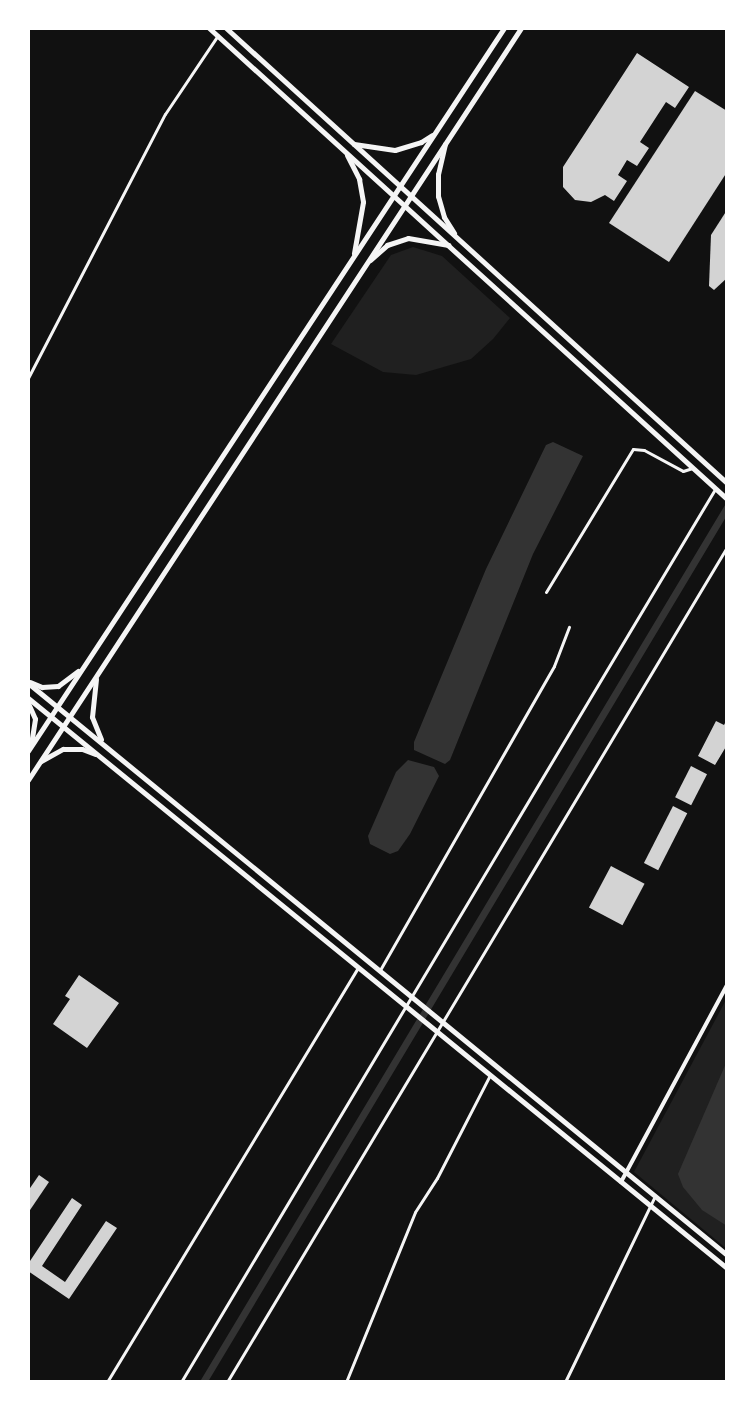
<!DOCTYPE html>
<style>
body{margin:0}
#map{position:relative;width:755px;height:1410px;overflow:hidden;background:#111;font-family:"Golos Text",sans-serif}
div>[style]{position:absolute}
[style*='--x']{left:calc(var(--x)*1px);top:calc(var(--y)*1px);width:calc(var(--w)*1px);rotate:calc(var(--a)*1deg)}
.green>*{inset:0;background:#202020}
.water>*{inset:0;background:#333}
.canal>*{height:7px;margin:-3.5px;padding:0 3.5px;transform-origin:3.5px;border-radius:3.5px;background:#333}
.building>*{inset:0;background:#d3d3d3;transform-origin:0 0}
.minor>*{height:3px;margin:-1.5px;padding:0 1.5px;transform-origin:1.5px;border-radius:1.5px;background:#f5f5f5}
.tertiary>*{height:4px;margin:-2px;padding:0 2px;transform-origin:2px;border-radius:2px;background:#f5f5f5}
.secondary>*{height:5px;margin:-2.5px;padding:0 2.5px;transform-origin:2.5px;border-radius:2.5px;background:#f5f5f5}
.primary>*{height:5px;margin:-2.5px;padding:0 2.5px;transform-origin:2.5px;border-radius:2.5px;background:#f5f5f5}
span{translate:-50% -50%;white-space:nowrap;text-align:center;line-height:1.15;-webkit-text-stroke:6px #fff;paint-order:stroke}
.frame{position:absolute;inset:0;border:30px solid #fff;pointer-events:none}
</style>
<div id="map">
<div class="green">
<div style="clip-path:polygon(413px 247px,442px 256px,510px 318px,493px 339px,471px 359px,416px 375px,383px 372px,331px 344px,391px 255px)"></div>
<div style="clip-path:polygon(727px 998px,727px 1249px,634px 1172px)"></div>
</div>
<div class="water">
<div style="clip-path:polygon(553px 442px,583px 456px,533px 554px,450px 760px,445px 764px,414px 750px,414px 742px,486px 569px,546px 445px)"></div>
<div style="clip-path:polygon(408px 760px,434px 767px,439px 776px,410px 834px,398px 851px,390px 854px,370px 844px,368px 836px,396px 772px)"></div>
<div style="clip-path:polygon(727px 1061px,727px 1226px,702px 1210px,683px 1187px,678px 1174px)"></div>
</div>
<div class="canal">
<div style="--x:203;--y:1382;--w:1020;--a:-59.08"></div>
</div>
<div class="building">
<div style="clip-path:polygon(637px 53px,689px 87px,675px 108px,666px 102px,640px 142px,649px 148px,637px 166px,627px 160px,618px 175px,627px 181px,614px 201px,605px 195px,591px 202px,575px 200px,563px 187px,563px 167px)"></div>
<div style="clip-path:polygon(695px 91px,727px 111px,727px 172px,669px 262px,609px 223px)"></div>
<div style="clip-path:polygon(727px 210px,727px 278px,714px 290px,709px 286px,711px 235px)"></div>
<div style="clip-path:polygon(727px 719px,727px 745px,715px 765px,698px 756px,716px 721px,724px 725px)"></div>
<div style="left:691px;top:766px;width:18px;height:35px;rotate:27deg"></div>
<div style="left:673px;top:806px;width:16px;height:64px;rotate:27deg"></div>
<div style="left:611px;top:866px;width:38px;height:47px;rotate:28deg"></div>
<div style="clip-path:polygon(79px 975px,119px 1003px,87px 1048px,53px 1024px,70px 999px,65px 996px)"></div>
<div style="clip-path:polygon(39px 1175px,49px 1182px,28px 1213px,28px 1191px)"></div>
<div style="clip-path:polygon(72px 1198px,82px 1205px,42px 1266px,65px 1282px,106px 1221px,117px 1228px,69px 1299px,28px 1271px,28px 1264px)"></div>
</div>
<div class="minor">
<div style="--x:28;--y:378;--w:297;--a:-62.6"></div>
<div style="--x:165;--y:114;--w:95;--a:-56.1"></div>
<div style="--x:546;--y:592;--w:167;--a:-58.7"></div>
<div style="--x:633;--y:449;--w:11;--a:5"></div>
<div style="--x:644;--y:450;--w:44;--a:28.3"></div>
<div style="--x:683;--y:471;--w:9;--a:-18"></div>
<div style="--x:380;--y:970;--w:350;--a:-60.2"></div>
<div style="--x:554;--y:666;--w:42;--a:-69"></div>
<div style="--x:107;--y:1382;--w:485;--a:-58.8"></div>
<div style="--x:181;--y:1382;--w:1040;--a:-59.12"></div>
<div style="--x:227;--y:1382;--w:973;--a:-59.09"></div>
<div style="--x:346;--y:1382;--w:183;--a:-67.9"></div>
<div style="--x:415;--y:1212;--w:40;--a:-57.1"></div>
<div style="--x:437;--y:1178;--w:116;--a:-62.8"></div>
<div style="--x:565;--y:1382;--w:207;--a:-64.2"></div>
</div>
<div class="tertiary">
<div style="--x:621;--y:1182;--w:224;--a:-61.7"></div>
</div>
<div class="secondary">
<div style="--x:354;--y:144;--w:41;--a:8.3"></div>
<div style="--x:395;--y:150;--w:27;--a:-17"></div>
<div style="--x:421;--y:142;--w:13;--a:-32"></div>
<div style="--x:445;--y:144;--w:31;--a:103"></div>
<div style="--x:438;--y:174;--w:22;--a:90"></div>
<div style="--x:438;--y:196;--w:22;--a:74"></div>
<div style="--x:444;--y:217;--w:19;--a:58"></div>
<div style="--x:347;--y:155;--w:27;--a:63"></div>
<div style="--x:359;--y:179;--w:23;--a:80"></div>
<div style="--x:363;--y:202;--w:52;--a:100"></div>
<div style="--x:370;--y:260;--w:23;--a:-41"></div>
<div style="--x:387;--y:245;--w:22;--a:-18"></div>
<div style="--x:408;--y:238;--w:41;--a:9.9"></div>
<div style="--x:96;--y:679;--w:38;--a:96"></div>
<div style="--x:92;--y:717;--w:24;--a:68"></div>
<div style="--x:30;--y:682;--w:13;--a:23"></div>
<div style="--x:42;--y:687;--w:16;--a:-4"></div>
<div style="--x:58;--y:686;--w:25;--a:-37"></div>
<div style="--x:28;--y:683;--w:903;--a:39.29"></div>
<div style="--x:28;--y:698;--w:902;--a:39.2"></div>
<div style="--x:28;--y:703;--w:17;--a:66"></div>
<div style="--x:35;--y:719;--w:24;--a:99"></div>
<div style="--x:28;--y:751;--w:866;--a:-56.64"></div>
<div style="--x:41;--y:761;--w:25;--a:-29"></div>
<div style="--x:63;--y:749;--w:19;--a:0"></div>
<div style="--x:82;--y:749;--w:14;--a:21"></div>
<div style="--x:28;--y:780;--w:899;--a:-56.75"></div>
</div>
<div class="primary">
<div style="--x:209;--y:28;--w:700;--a:42.28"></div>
<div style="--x:226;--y:28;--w:677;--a:42.25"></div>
</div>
<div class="frame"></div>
</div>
